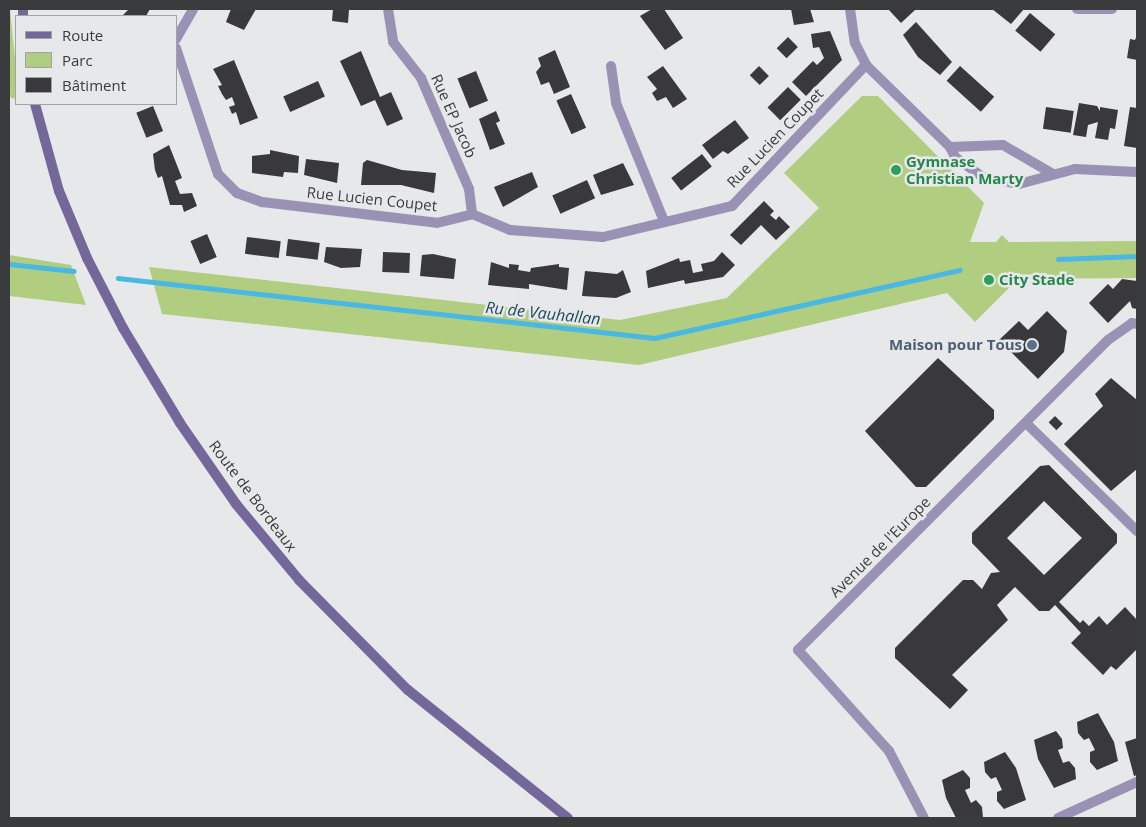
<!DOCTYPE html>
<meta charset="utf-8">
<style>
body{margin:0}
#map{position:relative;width:1146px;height:827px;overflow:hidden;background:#e6e8ea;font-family:"Open Sans",sans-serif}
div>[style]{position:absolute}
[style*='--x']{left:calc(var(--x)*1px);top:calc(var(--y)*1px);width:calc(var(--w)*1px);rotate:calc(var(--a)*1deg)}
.green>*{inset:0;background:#b0cd80}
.stream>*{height:4.5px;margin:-2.25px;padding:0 2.25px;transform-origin:2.25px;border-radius:2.25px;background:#49b8e3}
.building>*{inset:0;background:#39383a;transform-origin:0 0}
.street>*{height:10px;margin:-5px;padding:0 5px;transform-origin:5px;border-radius:5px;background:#9992b5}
.secondary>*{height:10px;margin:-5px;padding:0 5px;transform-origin:5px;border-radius:5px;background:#74689b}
.dots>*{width:14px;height:14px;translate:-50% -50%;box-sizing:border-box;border:2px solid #e6e8ea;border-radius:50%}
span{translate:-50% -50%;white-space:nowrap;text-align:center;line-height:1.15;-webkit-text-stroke:5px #e6e8ea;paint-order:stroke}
.street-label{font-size:15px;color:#3a3b3c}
.leisure-label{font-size:15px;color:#27864d;font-weight:700}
.left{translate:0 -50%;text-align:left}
.service-label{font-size:15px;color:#4e5e75;font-weight:700}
.right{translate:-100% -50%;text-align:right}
.water-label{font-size:16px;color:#1c4a5d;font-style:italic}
.frame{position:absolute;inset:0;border:10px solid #3a3b3c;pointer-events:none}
.legend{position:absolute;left:15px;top:15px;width:162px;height:90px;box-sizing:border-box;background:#e6e8ea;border:1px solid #a1a3a4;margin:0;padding:6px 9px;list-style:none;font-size:15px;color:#3a3b3c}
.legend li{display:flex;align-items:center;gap:10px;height:25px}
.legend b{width:25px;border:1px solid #a1a3a4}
</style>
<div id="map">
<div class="green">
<div style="clip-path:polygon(10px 9px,16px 68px,16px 99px,11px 98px,9px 92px)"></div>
<div style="clip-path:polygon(862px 96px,878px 96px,984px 203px,970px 242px,996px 242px,1002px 235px,1009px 242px,1137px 241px,1137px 278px,1018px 279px,975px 322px,947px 293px,639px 365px,162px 314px,149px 267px,620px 320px,727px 298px,819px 208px,784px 173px)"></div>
<div style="clip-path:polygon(9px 255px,71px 265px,86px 305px,9px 296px)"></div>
</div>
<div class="stream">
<div style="--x:1058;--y:259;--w:79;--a:-2.2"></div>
<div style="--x:9;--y:264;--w:65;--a:6.1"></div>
<div style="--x:118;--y:278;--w:540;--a:6.38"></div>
<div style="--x:655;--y:338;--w:312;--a:-12.6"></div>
</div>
<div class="building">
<div style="clip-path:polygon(129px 9px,150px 9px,146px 16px,122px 16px)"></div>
<div style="clip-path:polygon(231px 9px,256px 9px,244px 30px,226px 22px)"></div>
<div style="clip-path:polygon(333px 9px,349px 9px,348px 23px,332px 21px)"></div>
<div style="clip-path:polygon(652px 9px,664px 9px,683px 38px,665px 50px,640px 16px)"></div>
<div style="clip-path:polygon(791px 9px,810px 9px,814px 22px,794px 25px)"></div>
<div style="clip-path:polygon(888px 9px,914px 9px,915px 10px,901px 23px)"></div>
<div style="clip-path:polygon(992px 9px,1024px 9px,1011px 24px)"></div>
<div style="left:1030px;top:13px;width:33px;height:23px;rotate:40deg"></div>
<div style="clip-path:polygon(916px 22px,952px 62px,940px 75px,918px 57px,903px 35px)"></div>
<div style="clip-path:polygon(830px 31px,842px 60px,806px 96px,792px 82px,813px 61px,817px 65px,824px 58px,819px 47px,813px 48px,811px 34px)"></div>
<div style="clip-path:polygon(1137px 35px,1137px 60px,1127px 58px,1130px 39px,1135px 40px)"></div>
<div style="left:788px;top:37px;width:14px;height:16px;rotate:45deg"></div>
<div style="clip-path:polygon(555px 50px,570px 87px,554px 94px,549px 82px,541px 85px,536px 72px,541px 66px,538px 58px)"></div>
<div style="clip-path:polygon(361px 51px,380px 97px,391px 92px,403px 119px,387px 126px,375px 100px,361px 106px,340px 61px)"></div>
<div style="clip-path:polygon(234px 60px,258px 118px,240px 125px,236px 112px,232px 114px,229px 107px,235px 105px,232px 97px,226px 100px,222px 94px,218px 86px,222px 85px,213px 69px)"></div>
<div style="clip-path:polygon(663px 66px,687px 99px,673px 108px,666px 97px,657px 101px,652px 93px,657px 89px,647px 77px)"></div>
<div style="left:759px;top:66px;width:14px;height:13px;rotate:45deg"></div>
<div style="left:960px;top:66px;width:46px;height:20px;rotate:42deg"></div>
<div style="left:476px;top:71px;width:32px;height:20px;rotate:68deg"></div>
<div style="left:318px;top:81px;width:17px;height:38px;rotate:66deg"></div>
<div style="left:788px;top:87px;width:18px;height:29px;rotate:45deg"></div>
<div style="left:571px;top:94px;width:37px;height:16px;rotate:66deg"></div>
<div style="clip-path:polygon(1079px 103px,1097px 106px,1100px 111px,1100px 107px,1118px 110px,1115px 129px,1110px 128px,1108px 140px,1095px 138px,1098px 122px,1088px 125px,1086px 137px,1073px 135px)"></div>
<div style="left:153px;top:106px;width:27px;height:18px;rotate:68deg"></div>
<div style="left:1046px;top:107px;width:28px;height:22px;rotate:8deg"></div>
<div style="clip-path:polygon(1130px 107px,1137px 108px,1137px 148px,1124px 146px)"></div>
<div style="clip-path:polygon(496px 111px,500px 121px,496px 123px,505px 144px,490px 150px,479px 119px)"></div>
<div style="clip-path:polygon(735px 120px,749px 138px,728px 154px,723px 151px,713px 159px,702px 145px)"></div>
<div style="clip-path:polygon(169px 145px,182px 178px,175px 181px,180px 194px,192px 193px,197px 206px,184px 212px,182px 205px,170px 205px,162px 176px,158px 178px,155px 170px,153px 154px)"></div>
<div style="clip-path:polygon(270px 150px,299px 156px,298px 173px,284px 172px,283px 177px,252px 173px,252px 156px,270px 154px)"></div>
<div style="left:702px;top:154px;width:16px;height:39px;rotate:52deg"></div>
<div style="clip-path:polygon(306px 159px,339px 163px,337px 183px,304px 175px)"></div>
<div style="clip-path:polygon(367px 160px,402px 170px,436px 173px,434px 193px,401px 185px,361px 185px,363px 163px)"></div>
<div style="clip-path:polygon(623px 163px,634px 185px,601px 195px,593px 175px)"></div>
<div style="clip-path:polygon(532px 172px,538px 187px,503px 207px,494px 187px)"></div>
<div style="left:587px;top:180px;width:20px;height:38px;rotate:66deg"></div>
<div style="clip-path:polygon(764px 201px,774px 211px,770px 215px,776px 220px,779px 216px,790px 227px,776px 240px,761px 225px,741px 245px,730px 235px)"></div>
<div style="left:207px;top:234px;width:25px;height:18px;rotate:67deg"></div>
<div style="left:247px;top:237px;width:34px;height:17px;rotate:7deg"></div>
<div style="left:288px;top:239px;width:32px;height:17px;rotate:7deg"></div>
<div style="clip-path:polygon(326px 247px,362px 249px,360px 267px,341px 268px,324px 262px)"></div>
<div style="left:383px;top:252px;width:27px;height:20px;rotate:2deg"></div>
<div style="clip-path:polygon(722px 252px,735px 265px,723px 277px,685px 284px,684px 280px,648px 288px,646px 271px,679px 258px,680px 262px,690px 260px,693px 273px,703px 271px,701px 264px,714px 261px)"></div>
<div style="clip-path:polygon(433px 254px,456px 259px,454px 279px,420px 276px,422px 255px)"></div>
<div style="clip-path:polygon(491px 262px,509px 268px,509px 264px,519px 265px,518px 270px,530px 272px,531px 268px,559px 264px,559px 267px,569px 268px,567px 290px,529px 284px,529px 289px,488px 285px)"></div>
<div style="clip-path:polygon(623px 270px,631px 292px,616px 298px,582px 296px,585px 271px,617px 274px)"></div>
<div style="clip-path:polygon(1122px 279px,1137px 281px,1137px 309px,1132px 308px,1130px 301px,1108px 323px,1089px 303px,1108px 284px,1113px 289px)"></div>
<div style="clip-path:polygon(1047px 311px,1067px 331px,1064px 352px,1038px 379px,999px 340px,1019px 321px,1028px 330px)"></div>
<div style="clip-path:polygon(938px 358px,994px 410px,994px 419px,926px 487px,916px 487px,865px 431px)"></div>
<div style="clip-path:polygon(1111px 378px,1137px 400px,1137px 469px,1111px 491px,1064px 444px,1103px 406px,1095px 394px)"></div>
<div style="left:1055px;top:416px;width:11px;height:9px;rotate:45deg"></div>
<div style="clip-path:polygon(evenodd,1049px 465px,1117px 534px,1117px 543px,1059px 602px,1080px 623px,1083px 620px,1089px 626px,1099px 616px,1107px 625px,1125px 607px,1137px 620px,1137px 649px,1116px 670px,1111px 666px,1103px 675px,1071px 643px,1081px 633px,1055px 605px,1049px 611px,1039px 611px,1015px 587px,997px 605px,1008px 620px,952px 675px,968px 690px,950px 709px,895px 658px,895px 648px,963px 580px,973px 580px,982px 589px,991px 573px,1000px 572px,972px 543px,972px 533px,1040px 466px,1049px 465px,1044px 501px,1082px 538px,1044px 575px,1007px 538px,1044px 501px)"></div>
<div style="clip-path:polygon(1098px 713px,1114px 742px,1118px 761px,1097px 770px,1090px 762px,1090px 752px,1095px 750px,1089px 738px,1084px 740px,1078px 733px,1077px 722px)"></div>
<div style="clip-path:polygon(1056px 731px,1062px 739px,1063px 748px,1058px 750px,1063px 763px,1069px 761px,1075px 768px,1076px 779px,1054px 788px,1038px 759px,1034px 740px)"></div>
<div style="clip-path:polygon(1137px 738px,1137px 775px,1134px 776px,1125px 742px)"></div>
<div style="clip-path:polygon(1005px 752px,1016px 768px,1026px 800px,1004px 809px,997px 801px,997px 792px,1002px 790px,996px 777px,991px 779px,985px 772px,984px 762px)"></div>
<div style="clip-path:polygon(963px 770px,970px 778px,970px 788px,965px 790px,971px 803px,976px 800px,982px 807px,983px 818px,956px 818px,946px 798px,942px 780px)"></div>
</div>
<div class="street">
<div style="--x:388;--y:9;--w:33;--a:81"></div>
<div style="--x:393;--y:42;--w:46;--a:52.1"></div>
<div style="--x:421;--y:78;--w:121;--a:66.6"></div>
<div style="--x:469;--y:189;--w:25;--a:83"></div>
<div style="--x:850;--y:9;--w:34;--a:82"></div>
<div style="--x:855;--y:43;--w:25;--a:63"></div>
<div style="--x:866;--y:65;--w:117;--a:44.3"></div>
<div style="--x:950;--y:147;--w:11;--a:63"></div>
<div style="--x:955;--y:157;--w:34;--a:36"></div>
<div style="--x:983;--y:177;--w:37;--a:11"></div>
<div style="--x:1019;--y:184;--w:58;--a:-15"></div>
<div style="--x:1075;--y:169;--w:62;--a:2.8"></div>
<div style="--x:1077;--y:9;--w:35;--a:0"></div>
<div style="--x:176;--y:39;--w:34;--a:-60"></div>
<div style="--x:176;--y:48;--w:133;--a:71.6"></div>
<div style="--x:218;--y:174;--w:27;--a:45"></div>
<div style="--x:237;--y:193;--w:27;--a:20"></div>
<div style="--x:262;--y:202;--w:176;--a:6.8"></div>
<div style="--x:437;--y:223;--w:36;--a:-14"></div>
<div style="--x:472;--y:214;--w:41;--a:22.8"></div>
<div style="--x:510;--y:230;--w:93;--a:4.3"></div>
<div style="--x:603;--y:237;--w:133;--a:-13.5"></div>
<div style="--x:732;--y:206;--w:195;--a:-46.5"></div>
<div style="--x:611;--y:66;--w:37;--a:82"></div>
<div style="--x:616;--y:103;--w:127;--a:67.9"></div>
<div style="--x:950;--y:147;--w:53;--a:-2.2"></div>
<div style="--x:1003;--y:145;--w:58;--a:30.1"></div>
<div style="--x:1026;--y:423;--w:155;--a:44.2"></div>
<div style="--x:924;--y:818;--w:76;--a:-117.6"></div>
<div style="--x:889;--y:751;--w:136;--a:-132"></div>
<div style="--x:798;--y:650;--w:438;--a:-45"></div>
<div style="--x:1108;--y:340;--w:29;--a:-35"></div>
<div style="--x:1132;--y:323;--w:5;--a:11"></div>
<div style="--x:1058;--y:818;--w:87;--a:-24.5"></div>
</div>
<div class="secondary">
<div style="--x:23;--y:9;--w:7;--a:90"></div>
<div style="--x:35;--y:104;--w:90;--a:74.6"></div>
<div style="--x:59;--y:191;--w:73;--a:67.3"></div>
<div style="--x:87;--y:258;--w:79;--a:62.8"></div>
<div style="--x:123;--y:328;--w:111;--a:59"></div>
<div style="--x:180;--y:423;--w:98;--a:55.3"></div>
<div style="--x:236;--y:504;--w:99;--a:50.3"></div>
<div style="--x:299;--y:580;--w:155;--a:45.3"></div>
<div style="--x:408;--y:690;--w:205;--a:38.7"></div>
</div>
<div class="dots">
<div style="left:896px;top:170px;background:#2e9e5b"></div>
<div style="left:989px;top:280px;background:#2e9e5b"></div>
<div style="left:1032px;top:345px;background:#5c6f8a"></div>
</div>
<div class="street-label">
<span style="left:454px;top:116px;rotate:66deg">Rue EP Jacob</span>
<span style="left:775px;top:138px;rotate:-46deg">Rue Lucien Coupet</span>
<span style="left:372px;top:199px;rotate:6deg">Rue Lucien Coupet</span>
<span style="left:253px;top:496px;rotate:53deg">Route de Bordeaux</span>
<span style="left:880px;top:547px;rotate:-45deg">Avenue de l'Europe</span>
</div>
<div class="leisure-label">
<span class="left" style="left:906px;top:170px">Gymnase<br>Christian Marty</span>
<span class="left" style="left:999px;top:280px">City Stade</span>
</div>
<div class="service-label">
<span class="right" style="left:1022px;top:345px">Maison pour Tous</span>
</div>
<div class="water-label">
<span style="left:543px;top:313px;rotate:6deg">Ru de Vauhallan</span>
</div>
<div class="frame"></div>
<ul class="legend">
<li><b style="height:6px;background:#74689b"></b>Route</li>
<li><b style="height:14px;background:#b0cd80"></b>Parc</li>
<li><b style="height:14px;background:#39383a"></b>Bâtiment</li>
</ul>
</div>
